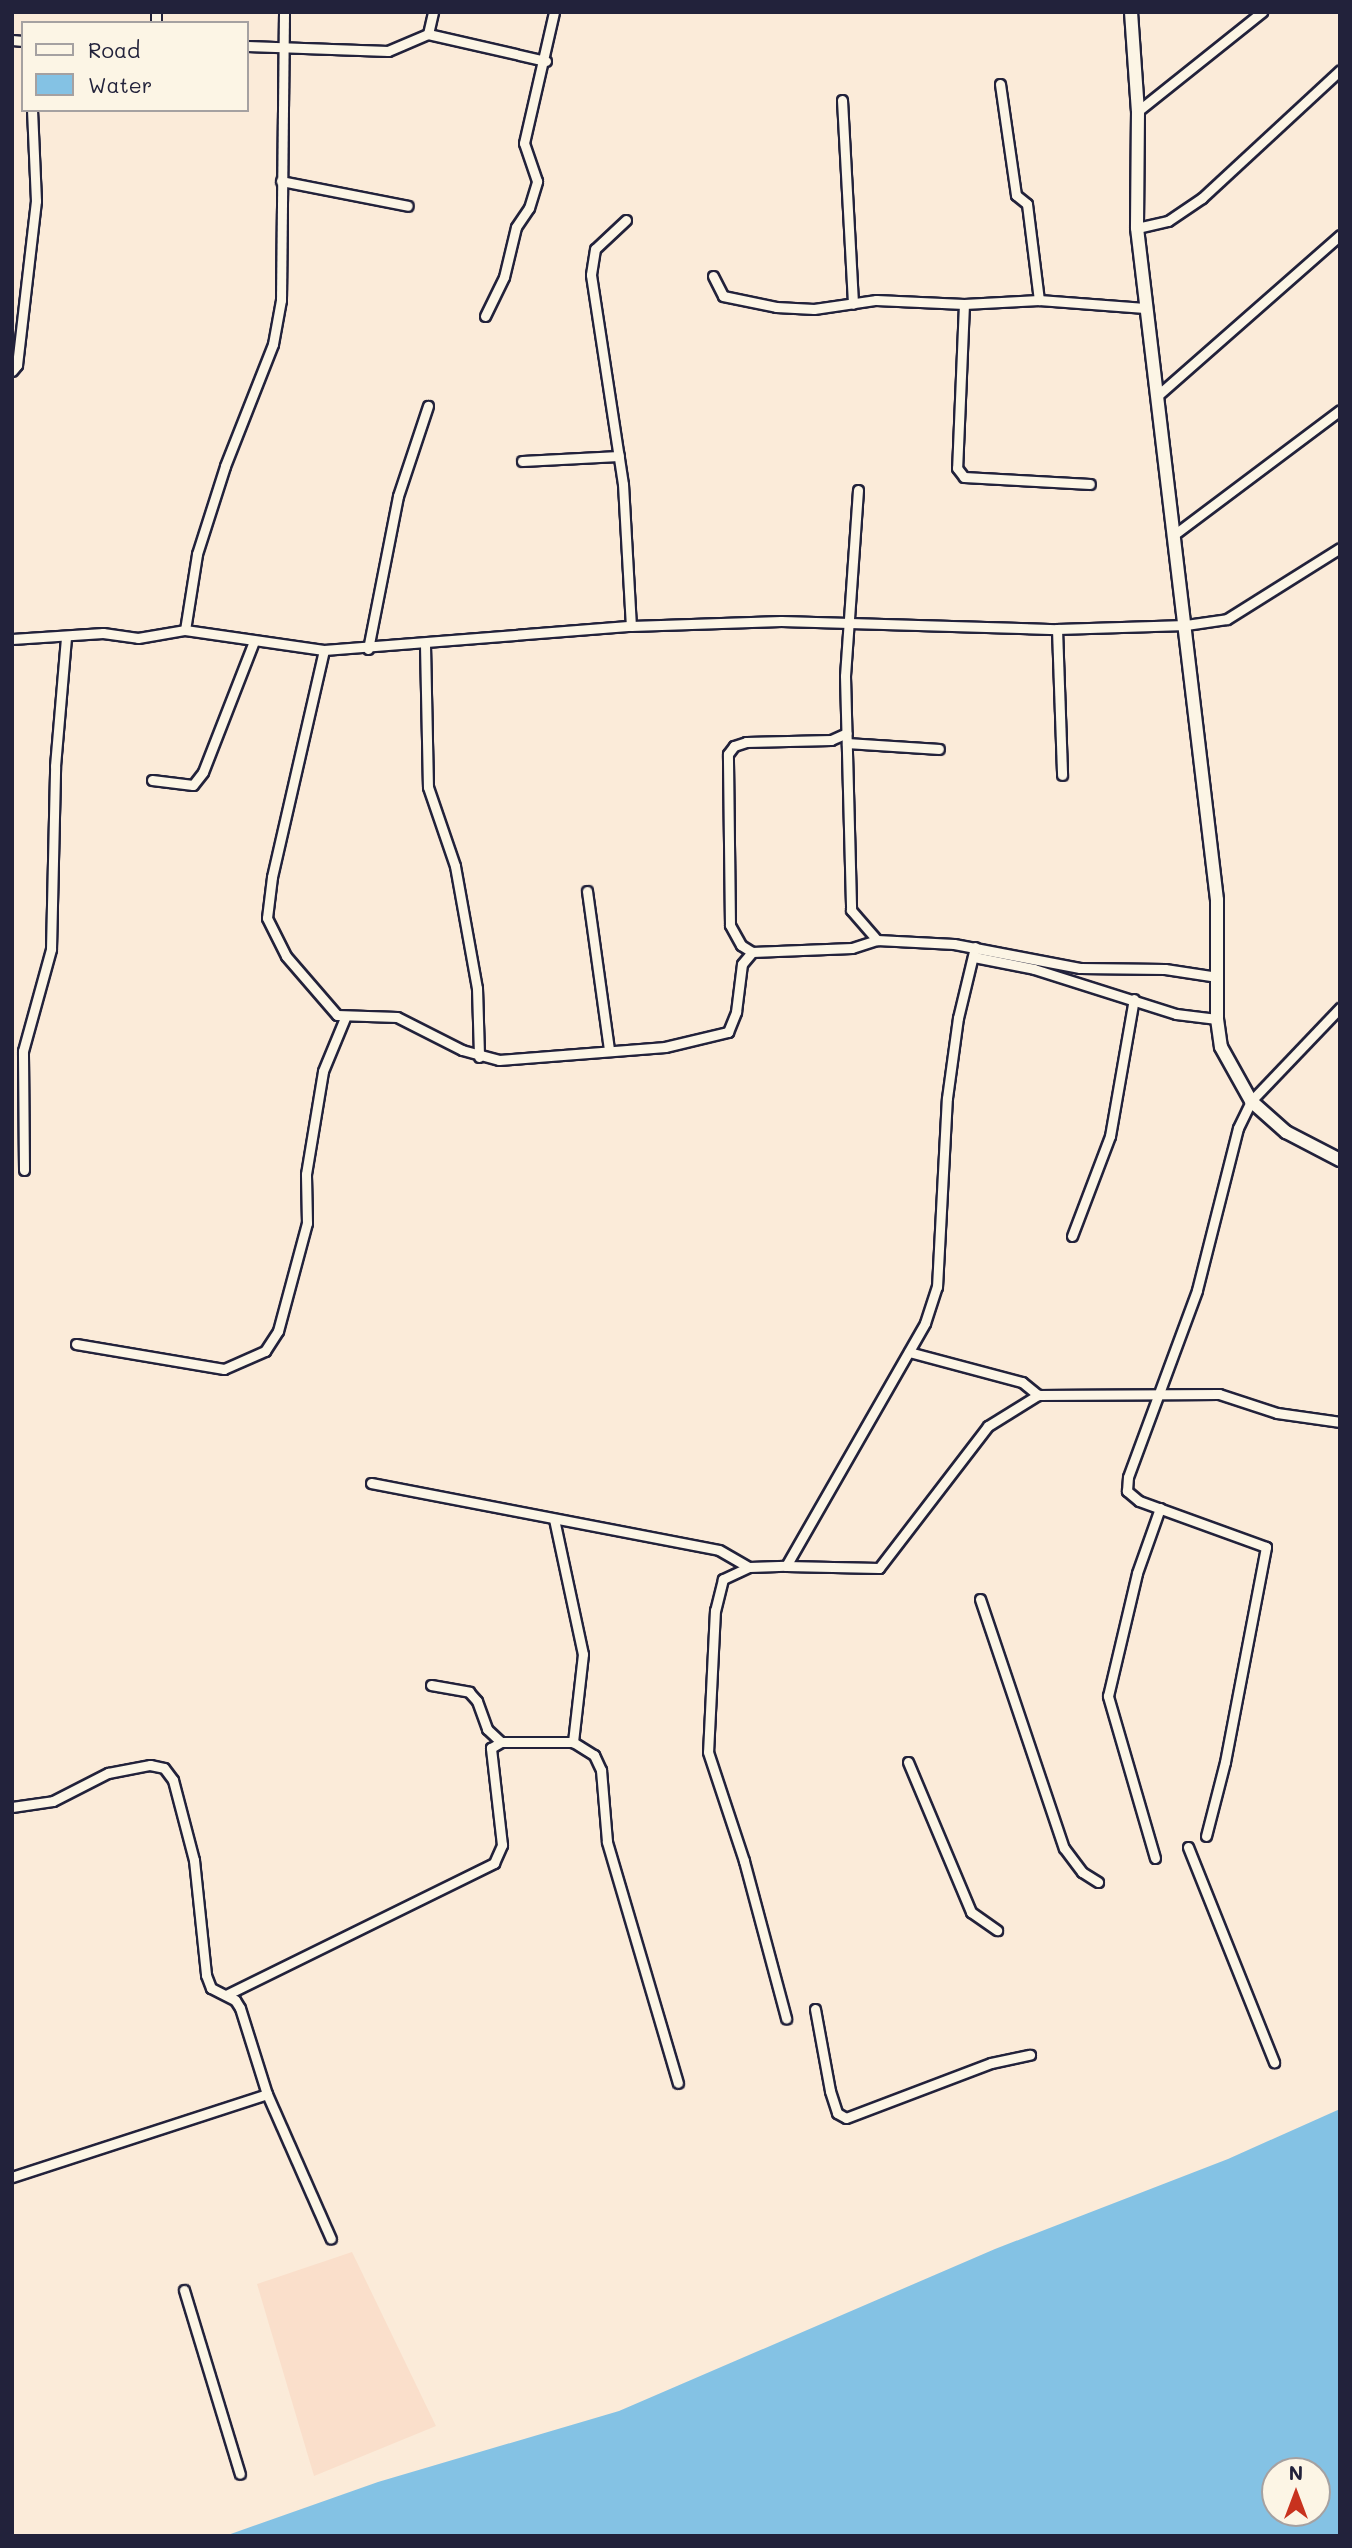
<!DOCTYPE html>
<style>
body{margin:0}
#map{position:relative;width:1352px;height:2548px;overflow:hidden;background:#fbebd9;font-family:Mali,sans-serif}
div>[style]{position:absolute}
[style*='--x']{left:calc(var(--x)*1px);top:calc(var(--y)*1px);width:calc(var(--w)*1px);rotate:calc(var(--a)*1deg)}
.built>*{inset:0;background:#fadfcb}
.water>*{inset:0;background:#84c2e4}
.roads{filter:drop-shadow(2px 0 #22223b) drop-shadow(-2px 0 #22223b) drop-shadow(0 2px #22223b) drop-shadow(0 -2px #22223b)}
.street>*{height:9px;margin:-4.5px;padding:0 4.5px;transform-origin:4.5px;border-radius:4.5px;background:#fcf5e5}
.secondary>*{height:12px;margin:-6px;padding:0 6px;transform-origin:6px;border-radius:6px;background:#fcf5e5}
span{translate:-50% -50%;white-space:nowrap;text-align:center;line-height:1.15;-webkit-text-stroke:6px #fcf5e5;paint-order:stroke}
.frame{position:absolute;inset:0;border:14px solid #22223b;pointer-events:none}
.legend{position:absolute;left:21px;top:21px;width:228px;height:91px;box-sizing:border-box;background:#fcf5e5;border:2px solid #a5a1a1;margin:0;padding:9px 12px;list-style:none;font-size:21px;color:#22223b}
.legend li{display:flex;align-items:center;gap:14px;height:35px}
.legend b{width:35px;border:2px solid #a5a1a1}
.north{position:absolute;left:1261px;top:2457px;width:70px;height:70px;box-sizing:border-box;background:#fcf5e5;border:2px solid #a5a1a1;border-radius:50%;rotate:0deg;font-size:19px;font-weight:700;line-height:28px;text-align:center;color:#22223b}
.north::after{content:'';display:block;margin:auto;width:24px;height:32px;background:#c8321e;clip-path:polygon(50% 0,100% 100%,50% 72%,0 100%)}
</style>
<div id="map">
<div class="built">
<div style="clip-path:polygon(352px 2252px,436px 2426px,314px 2476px,257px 2284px)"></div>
</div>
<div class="water">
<div style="clip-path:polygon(evenodd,1340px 2109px,1340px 2536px,225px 2536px,378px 2482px,619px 2411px,995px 2249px,1228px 2159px,1340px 2109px,1275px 2471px,1317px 2471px,1317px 2513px,1275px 2513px,1275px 2471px)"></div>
</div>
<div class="roads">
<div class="street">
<div style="--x:156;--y:23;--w:11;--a:-90"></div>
<div style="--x:428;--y:34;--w:23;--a:-77"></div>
<div style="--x:12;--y:40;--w:11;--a:5"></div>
<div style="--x:247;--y:46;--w:141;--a:2"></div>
<div style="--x:388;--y:51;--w:43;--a:-23"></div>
<div style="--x:428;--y:34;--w:121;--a:12.9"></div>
<div style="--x:1000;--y:84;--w:112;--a:81.8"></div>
<div style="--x:1016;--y:195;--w:14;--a:39"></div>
<div style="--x:1027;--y:204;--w:97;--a:82.9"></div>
<div style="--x:842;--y:100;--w:204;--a:86.9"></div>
<div style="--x:1138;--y:111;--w:159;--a:-38.6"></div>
<div style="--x:281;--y:181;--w:129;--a:11.1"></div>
<div style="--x:626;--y:220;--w:42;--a:136.9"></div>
<div style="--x:595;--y:249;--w:26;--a:99"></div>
<div style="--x:591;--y:275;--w:211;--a:81.3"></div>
<div style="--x:623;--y:484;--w:142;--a:86.8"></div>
<div style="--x:1137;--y:228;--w:32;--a:-13"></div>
<div style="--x:1168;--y:221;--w:41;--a:-34.1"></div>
<div style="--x:1202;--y:198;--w:188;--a:-42.8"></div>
<div style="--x:713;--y:276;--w:22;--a:63"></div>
<div style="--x:723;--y:296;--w:54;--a:11.7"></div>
<div style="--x:776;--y:307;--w:38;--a:3"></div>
<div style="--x:814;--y:309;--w:63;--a:-8.3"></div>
<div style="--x:876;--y:300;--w:88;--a:2.6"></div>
<div style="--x:964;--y:304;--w:75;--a:-3.1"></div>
<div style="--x:1039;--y:300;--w:106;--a:4.3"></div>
<div style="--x:964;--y:304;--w:164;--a:92.4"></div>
<div style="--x:957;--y:468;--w:11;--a:52"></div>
<div style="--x:964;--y:477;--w:126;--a:3.2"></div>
<div style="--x:485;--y:316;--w:43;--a:-64"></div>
<div style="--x:504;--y:277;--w:51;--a:-76.5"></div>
<div style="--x:516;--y:227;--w:23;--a:-56"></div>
<div style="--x:529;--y:208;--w:28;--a:-73"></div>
<div style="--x:537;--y:181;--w:40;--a:-108.9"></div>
<div style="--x:524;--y:143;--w:134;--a:-77.1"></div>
<div style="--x:12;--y:371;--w:8;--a:-50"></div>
<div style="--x:17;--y:365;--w:165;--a:-83.4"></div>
<div style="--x:36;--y:201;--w:91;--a:-92.5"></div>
<div style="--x:1157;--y:396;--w:244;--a:-41.3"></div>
<div style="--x:522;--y:461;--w:97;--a:-3"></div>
<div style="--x:858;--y:490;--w:186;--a:94"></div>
<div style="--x:845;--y:676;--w:234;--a:88.5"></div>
<div style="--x:851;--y:910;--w:40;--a:49"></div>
<div style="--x:1175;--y:534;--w:206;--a:-36.9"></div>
<div style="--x:1057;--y:629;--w:146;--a:88"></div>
<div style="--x:185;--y:630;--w:77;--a:-81"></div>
<div style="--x:197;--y:554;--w:92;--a:-72.3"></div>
<div style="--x:225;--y:466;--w:131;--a:-68.5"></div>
<div style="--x:273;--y:344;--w:45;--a:-79.7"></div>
<div style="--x:281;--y:300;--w:288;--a:-89.4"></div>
<div style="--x:12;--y:639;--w:91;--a:-3.8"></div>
<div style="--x:103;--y:633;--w:35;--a:8"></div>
<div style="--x:138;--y:638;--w:48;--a:-9.7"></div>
<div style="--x:185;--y:630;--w:140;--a:8.2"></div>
<div style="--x:324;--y:650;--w:308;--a:-4.5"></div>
<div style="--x:631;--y:626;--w:150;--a:-1.9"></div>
<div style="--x:781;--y:621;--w:276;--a:1.7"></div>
<div style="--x:1057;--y:629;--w:129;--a:-1.8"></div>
<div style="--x:1186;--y:625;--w:41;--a:-8.3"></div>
<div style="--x:1227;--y:619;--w:133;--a:-32.1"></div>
<div style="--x:425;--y:645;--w:142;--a:88.8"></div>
<div style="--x:428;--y:787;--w:83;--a:71.1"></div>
<div style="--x:455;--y:866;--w:124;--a:79.8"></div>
<div style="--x:477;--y:988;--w:69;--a:88.3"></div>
<div style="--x:368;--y:649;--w:156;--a:-78.9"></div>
<div style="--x:398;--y:496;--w:95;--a:-71.6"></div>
<div style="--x:324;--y:650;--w:233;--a:102.9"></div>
<div style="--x:272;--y:877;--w:41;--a:97"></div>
<div style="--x:267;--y:918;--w:42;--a:63.4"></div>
<div style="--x:286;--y:956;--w:78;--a:49.2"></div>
<div style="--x:337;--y:1015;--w:60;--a:1.9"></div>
<div style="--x:397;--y:1017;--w:73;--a:26.9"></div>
<div style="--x:462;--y:1050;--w:38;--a:15"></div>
<div style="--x:499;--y:1060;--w:167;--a:-4.5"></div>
<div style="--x:665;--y:1047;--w:65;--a:-13.4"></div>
<div style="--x:728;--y:1032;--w:22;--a:-68"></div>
<div style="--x:736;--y:1012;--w:48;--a:-82.9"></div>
<div style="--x:742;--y:964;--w:16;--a:-50"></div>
<div style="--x:752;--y:952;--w:100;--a:-2.3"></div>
<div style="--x:852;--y:948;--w:26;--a:-18"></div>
<div style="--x:877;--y:940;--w:77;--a:3"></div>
<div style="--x:954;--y:944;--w:128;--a:10.8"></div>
<div style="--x:1080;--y:968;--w:85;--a:0.7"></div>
<div style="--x:1165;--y:969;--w:53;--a:8.7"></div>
<div style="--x:847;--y:743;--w:92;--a:3.7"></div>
<div style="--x:152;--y:780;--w:41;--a:7"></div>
<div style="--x:193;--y:785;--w:16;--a:-52"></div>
<div style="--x:203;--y:772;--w:141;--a:-68.7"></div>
<div style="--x:587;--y:891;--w:161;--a:82.1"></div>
<div style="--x:752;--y:952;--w:13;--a:-148"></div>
<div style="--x:741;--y:945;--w:23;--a:-119"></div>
<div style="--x:730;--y:925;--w:171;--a:-90.7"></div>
<div style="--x:728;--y:754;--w:10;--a:-53"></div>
<div style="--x:734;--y:746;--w:13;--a:-18"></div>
<div style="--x:746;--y:742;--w:85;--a:-1.3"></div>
<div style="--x:831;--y:740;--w:17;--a:-24"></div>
<div style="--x:974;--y:957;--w:61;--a:11.3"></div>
<div style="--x:1034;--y:969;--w:149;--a:17.6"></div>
<div style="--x:1176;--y:1014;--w:41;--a:7"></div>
<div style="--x:24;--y:1170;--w:119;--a:-90.5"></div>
<div style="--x:23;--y:1051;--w:106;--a:-74.6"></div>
<div style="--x:51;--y:949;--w:183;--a:-88.7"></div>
<div style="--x:55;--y:766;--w:128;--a:-85.1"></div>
<div style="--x:1072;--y:1236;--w:107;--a:-69.2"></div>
<div style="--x:1110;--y:1136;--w:139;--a:-80.1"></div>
<div style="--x:76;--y:1344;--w:150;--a:9.6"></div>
<div style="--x:224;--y:1369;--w:45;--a:-23.7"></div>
<div style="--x:265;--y:1351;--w:24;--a:-57"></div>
<div style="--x:278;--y:1331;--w:112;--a:-75"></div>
<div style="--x:307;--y:1223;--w:49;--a:-91.2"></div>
<div style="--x:306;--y:1174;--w:104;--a:-80.6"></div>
<div style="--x:323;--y:1071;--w:57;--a:-67.5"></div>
<div style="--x:909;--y:1352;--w:117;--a:14.9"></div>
<div style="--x:1022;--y:1382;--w:21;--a:39"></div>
<div style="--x:1038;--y:1395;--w:181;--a:-0.3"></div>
<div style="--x:1219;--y:1394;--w:61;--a:18.1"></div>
<div style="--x:1277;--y:1413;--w:64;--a:8.1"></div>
<div style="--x:371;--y:1483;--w:354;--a:10.9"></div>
<div style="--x:719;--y:1550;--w:34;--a:30"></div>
<div style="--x:749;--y:1567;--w:37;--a:-2"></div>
<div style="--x:786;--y:1566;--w:280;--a:-60.2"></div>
<div style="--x:925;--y:1323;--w:38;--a:-72"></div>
<div style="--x:937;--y:1287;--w:189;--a:-87"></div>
<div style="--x:947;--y:1098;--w:81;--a:-82.2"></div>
<div style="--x:958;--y:1018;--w:73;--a:-76.5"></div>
<div style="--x:554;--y:1519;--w:138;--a:77.9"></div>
<div style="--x:583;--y:1654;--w:89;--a:96.5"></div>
<div style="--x:786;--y:1566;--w:93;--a:1.2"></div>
<div style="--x:879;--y:1568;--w:179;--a:-52.5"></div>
<div style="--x:988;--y:1426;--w:59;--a:-31.8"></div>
<div style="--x:749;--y:1567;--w:29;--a:155"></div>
<div style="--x:723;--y:1579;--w:32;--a:104"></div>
<div style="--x:715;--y:1610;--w:142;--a:92.8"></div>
<div style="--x:708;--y:1752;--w:115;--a:71.7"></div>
<div style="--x:744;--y:1861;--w:163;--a:75"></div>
<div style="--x:980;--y:1599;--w:263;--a:71.4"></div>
<div style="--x:1064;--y:1848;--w:30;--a:53"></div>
<div style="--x:1082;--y:1872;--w:19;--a:32"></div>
<div style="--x:431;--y:1685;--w:39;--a:10"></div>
<div style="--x:469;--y:1692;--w:12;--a:48"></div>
<div style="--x:477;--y:1701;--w:30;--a:70"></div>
<div style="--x:487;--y:1729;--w:19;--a:43"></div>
<div style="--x:908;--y:1762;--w:163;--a:67.2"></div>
<div style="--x:971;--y:1912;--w:32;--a:35"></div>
<div style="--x:12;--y:1807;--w:41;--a:-8.3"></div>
<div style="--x:53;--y:1801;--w:62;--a:-27"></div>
<div style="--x:108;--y:1773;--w:43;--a:-10.8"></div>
<div style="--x:150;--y:1765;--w:14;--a:12"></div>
<div style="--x:164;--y:1768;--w:15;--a:53"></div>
<div style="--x:173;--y:1780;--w:83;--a:75.3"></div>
<div style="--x:194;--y:1860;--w:116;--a:84"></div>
<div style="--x:206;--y:1975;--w:14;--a:69"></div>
<div style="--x:211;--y:1988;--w:27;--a:27"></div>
<div style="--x:235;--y:2000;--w:9;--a:58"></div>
<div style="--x:240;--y:2008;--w:90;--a:72.6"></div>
<div style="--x:267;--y:2094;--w:158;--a:66.2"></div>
<div style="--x:1206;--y:1836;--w:76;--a:-75.6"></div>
<div style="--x:1225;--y:1762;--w:219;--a:-79.2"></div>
<div style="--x:1266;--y:1547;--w:135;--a:-160.1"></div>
<div style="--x:1139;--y:1501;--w:16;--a:-140"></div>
<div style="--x:1127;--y:1491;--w:14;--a:-86"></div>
<div style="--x:1128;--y:1477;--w:199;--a:-69.7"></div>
<div style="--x:1197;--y:1290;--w:167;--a:-75.8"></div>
<div style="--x:1238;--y:1128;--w:30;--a:-64"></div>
<div style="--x:1251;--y:1101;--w:129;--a:-46.3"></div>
<div style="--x:1188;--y:1847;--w:232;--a:68.2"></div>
<div style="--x:1155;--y:1858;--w:169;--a:-106.2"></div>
<div style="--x:1108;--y:1696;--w:126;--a:-76.7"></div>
<div style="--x:1137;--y:1573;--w:69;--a:-70.5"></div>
<div style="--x:226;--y:1995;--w:299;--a:-26.2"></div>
<div style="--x:494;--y:1863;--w:20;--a:-66"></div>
<div style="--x:502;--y:1845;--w:98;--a:-96.5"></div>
<div style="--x:491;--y:1748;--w:12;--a:-31"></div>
<div style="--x:501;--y:1742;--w:72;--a:0"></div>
<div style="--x:573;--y:1742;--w:25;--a:32"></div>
<div style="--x:594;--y:1755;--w:17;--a:65"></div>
<div style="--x:601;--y:1770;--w:72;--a:85.2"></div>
<div style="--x:607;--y:1842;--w:251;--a:73.6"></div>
<div style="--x:815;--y:2009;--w:83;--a:79.6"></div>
<div style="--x:830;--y:2091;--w:23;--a:72"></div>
<div style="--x:837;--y:2113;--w:10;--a:29"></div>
<div style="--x:846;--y:2118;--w:155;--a:-20.8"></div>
<div style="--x:991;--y:2063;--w:40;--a:-12"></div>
<div style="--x:12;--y:2177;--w:268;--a:-18"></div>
<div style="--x:184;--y:2290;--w:192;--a:73.1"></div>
</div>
<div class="secondary">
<div style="--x:1131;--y:12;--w:99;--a:86"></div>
<div style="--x:1138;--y:111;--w:117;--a:90.5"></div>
<div style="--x:1137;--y:228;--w:677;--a:83.21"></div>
<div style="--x:1217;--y:900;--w:119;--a:90"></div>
<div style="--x:1217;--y:1019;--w:28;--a:82"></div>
<div style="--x:1221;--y:1047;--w:62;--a:60.9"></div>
<div style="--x:1251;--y:1101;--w:47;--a:41.5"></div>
<div style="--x:1286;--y:1132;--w:61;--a:27.4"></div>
</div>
</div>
<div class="frame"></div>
<ul class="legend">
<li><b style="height:9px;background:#fcf5e5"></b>Road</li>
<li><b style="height:19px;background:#84c2e4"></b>Water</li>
</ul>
<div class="north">N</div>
</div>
